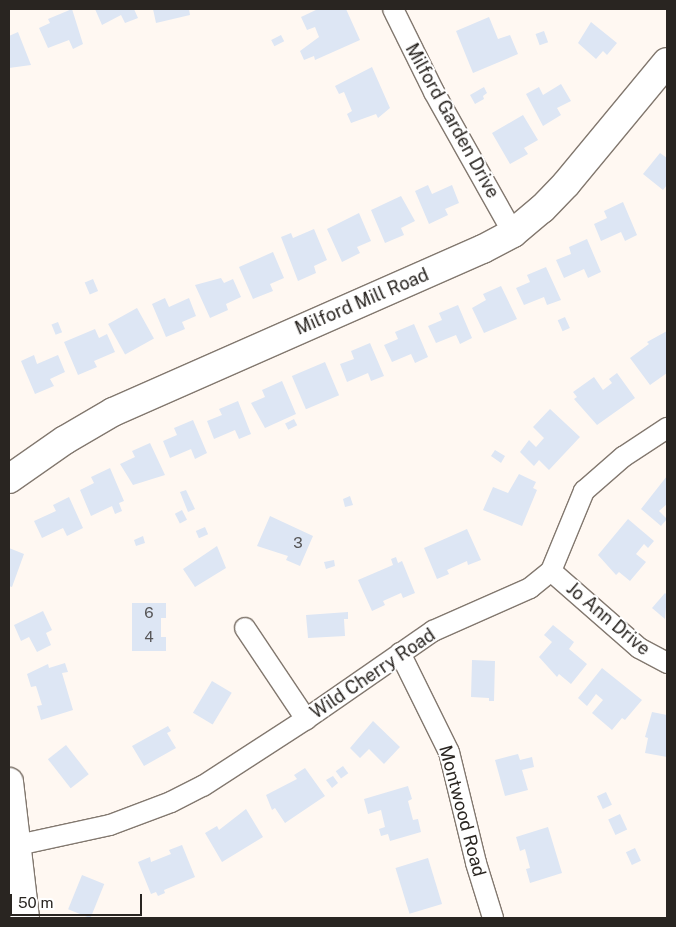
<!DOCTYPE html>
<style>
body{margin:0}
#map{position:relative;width:676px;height:927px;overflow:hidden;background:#fff8f2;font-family:"Public Sans",sans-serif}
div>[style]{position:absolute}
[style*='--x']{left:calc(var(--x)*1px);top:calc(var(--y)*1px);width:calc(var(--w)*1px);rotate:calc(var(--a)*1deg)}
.building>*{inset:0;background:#dde6f4;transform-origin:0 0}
.roads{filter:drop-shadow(1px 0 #82786f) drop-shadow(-1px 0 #82786f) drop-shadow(0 1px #82786f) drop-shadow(0 -1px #82786f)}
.street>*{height:20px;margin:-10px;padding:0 10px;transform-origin:10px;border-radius:10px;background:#fff}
.secondary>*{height:28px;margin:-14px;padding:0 14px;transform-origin:14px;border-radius:14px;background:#fff}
.primary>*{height:28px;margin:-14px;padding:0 14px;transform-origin:14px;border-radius:14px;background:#fff}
span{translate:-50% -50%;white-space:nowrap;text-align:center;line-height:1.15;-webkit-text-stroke:4px #fff;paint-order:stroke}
.number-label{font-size:15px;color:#565556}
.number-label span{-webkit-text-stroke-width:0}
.street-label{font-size:18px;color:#292521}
.frame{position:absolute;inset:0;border:10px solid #292521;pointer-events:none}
.scale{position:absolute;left:10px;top:894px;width:132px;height:22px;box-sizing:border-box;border:2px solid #292521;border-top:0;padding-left:6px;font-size:15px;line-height:18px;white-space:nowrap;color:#292521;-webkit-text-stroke:4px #fff;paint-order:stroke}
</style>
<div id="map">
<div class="building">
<div style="clip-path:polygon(72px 9px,83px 44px,73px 49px,69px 40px,48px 48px,39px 28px,50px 23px,48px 19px)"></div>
<div style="clip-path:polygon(95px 9px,134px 9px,138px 18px,125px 23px,121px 15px,102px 25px)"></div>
<div style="clip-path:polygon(153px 9px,189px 9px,190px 15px,156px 23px)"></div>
<div style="clip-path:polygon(318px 9px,346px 9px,360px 40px,315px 60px,314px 56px,304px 60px,300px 51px,319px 37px,315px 27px,307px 30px,301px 17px)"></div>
<div style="clip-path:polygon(489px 17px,498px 39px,510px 35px,518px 54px,473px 73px,456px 31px)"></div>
<div style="clip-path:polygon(591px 22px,617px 43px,607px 55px,603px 51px,596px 59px,578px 43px)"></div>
<div style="left:544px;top:31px;width:12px;height:9px;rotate:70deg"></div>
<div style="clip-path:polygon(18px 32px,31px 65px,9px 68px,9px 36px)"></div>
<div style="left:281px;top:35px;width:7px;height:11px;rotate:63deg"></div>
<div style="clip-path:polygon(372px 67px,390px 108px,378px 118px,376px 114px,351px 123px,347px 114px,352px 111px,344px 92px,339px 94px,335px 86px)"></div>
<div style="clip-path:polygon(561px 84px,571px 101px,557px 108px,561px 115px,543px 126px,526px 94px,539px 87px,543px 95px)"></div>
<div style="clip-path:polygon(484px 87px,487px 93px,483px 96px,484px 99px,475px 104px,470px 95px)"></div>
<div style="clip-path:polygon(523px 115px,538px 140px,524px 148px,528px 154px,510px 164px,492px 133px)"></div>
<div style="clip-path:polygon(660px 153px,667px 158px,667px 185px,663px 190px,643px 174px)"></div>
<div style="clip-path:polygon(428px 185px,432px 194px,452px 185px,459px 203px,445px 209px,448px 215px,429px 224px,415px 191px)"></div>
<div style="clip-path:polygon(401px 196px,415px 221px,401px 228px,404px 235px,385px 243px,371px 210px)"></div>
<div style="clip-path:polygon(623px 202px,637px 235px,625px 241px,621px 232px,601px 241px,594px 224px,607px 218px,604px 211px)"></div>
<div style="clip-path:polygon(359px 213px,371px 241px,357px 247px,360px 253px,342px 262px,327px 229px)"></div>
<div style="clip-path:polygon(314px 229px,327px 260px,314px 266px,316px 273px,298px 281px,281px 237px,291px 233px,293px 238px)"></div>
<div style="clip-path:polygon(587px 239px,601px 272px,588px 278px,584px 269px,564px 278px,556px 260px,571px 254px,569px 247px)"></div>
<div style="clip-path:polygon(273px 252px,284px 278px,270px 284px,273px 291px,253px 299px,239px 267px)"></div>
<div style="clip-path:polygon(546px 267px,561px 300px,547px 305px,544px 297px,524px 305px,516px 288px,530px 282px,527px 275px)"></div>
<div style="clip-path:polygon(221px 278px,224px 283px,233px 279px,241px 297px,226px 304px,228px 310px,210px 318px,195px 285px)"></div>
<div style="left:93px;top:279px;width:13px;height:9px;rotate:67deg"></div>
<div style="clip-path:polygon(501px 286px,517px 319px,484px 333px,472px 308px,486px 300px,483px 294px)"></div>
<div style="clip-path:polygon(165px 298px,169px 307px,189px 298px,196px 316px,182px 322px,185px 329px,166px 337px,152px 304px)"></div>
<div style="clip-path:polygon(458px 305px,472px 338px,460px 344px,456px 335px,436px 343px,428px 326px,442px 320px,439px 313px)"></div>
<div style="left:137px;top:308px;width:35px;height:33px;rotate:61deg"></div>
<div style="left:565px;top:317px;width:12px;height:8px;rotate:66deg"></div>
<div style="left:58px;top:322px;width:11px;height:7px;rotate:68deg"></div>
<div style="clip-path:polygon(414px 324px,428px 357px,415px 363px,411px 354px,392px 362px,384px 345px,398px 339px,395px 332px)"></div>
<div style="clip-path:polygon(95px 329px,99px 338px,107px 334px,115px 352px,94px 361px,97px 367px,78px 375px,64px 342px)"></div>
<div style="clip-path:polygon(667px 331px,667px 373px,650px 385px,630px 358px,649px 344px,647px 342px)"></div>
<div style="clip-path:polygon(370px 343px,384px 376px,371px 381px,368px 373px,347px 382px,340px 364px,354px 359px,351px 351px)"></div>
<div style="clip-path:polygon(34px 355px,37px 364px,58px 355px,65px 372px,50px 379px,54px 386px,35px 394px,21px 361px)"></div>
<div style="left:325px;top:362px;width:36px;height:36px;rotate:67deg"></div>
<div style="clip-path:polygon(617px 373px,635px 398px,597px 425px,574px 399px,577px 397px,573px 392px,594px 377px,603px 390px,612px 383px,609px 379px)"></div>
<div style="clip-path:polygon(282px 381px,296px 414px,265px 428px,251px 403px,265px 397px,262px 390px)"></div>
<div style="clip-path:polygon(238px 401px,251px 434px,239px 439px,235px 430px,214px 439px,207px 421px,222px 415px,219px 409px)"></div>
<div style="clip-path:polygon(550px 409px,580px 437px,549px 470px,539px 460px,534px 466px,520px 452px,529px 440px,536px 447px,544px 438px,533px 427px)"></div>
<div style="left:294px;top:419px;width:7px;height:10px;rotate:63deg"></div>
<div style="clip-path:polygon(193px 420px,207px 453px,195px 459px,191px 449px,170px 458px,163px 441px,177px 435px,174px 428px)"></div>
<div style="clip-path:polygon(150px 443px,165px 475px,133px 485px,120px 464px,135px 457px,132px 451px)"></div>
<div style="clip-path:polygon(495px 450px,505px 456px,501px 463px,491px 456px)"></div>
<div style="clip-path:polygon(110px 468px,124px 501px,119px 503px,122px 511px,115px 514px,112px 506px,91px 516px,80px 490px,94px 483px,91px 477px)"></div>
<div style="clip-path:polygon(519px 474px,536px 482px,533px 488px,537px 490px,522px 526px,483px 510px,493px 487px,508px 493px)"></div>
<div style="clip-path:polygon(667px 476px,667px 504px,659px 511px,667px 519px,661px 526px,641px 509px)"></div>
<div style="clip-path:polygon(186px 490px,195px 509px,188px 512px,180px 492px)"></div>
<div style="clip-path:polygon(350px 496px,353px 505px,345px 507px,343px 499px)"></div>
<div style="clip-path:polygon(69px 497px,83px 528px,67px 536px,63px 528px,42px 538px,34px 521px,56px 511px,53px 505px)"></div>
<div style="left:182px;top:510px;width:11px;height:8px;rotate:63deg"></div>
<div style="clip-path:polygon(270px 516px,313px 536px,300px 566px,286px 560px,288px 556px,257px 546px)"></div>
<div style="clip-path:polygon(628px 519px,654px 541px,648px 548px,644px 544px,636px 554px,646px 562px,630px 581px,619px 572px,616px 575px,598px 555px)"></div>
<div style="left:205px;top:527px;width:8px;height:10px;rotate:67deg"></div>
<div style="clip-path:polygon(467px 529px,481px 560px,468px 565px,467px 561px,447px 570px,449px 574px,437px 579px,424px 548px)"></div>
<div style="clip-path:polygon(143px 536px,145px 543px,136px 546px,134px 540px)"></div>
<div style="clip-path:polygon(217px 546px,226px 568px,195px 587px,183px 569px)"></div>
<div style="clip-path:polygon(9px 548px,24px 554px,12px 587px,9px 586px)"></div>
<div style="clip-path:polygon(396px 557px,398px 563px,402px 561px,415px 593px,403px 598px,401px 593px,383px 601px,385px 605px,372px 611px,358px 580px,393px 565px,391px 559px)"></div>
<div style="clip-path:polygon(334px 560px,335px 566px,326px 569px,324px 562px)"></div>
<div style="clip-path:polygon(665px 593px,667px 595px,665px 619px,652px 608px)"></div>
<div style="clip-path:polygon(132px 603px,166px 603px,166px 618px,161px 618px,161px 637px,166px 637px,166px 651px,132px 651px)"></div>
<div style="clip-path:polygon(43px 611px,52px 630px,46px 633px,51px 645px,37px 652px,29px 637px,21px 641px,14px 625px)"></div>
<div style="clip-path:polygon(348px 612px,348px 619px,344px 619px,345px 636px,308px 638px,306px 615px)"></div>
<div style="clip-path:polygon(553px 625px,574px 642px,569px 649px,587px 664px,571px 684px,559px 674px,557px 677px,539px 657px,552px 642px,544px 635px)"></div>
<div style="clip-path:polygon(472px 660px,495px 661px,494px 701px,489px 701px,489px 698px,471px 697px)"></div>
<div style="clip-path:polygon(65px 663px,68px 672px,62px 673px,73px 710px,41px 720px,37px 706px,42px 705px,36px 686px,31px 687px,27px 674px,48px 664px,49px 668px)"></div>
<div style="clip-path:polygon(602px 668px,642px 700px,625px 720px,622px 718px,612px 730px,592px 713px,603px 700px,596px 694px,587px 706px,578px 698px)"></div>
<div style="left:212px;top:681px;width:23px;height:37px;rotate:31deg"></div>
<div style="clip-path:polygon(652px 712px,667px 715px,667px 757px,645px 753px,648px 738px,645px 737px)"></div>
<div style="clip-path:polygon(373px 721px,400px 747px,384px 764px,369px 749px,360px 758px,350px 748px)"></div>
<div style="clip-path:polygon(168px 726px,171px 731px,167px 733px,176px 748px,144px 766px,132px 746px)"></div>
<div style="left:66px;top:745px;width:37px;height:23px;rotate:52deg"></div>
<div style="clip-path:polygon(518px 754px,520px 760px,532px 757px,534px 767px,522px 770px,528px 790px,505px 796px,495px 760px)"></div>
<div style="left:343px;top:766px;width:9px;height:9px;rotate:54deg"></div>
<div style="clip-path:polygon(305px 768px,325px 796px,285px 823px,275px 808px,272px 810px,266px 795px,297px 779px,294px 775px)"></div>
<div style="clip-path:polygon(333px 776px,338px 783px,332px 788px,326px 780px)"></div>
<div style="clip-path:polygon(408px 786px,412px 799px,408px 801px,413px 820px,418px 819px,421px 832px,390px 841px,388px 834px,381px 836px,379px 829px,385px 827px,381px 810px,368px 814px,364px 799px)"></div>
<div style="left:606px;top:792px;width:14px;height:10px;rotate:65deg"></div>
<div style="clip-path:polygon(246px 809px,263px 837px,222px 862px,205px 833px,217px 826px,219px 830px)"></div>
<div style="left:620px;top:814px;width:17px;height:13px;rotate:65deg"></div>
<div style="clip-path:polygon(548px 827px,562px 873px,530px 883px,526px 869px,530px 868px,525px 849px,520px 851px,516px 837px)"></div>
<div style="clip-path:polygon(182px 845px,195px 877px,164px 890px,165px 893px,158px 896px,156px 892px,151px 894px,138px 862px,150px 857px,151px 862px,171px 854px,169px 850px)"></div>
<div style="left:635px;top:848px;width:14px;height:10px;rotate:65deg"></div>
<div style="left:428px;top:858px;width:48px;height:34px;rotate:73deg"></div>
<div style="left:82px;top:875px;width:24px;height:37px;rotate:22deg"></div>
</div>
<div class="roads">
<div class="street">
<div style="--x:393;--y:9;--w:93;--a:63.7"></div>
<div style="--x:434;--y:92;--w:162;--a:60.7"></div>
<div style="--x:551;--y:571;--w:117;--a:41.2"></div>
<div style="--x:639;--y:648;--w:32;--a:28"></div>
<div style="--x:245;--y:628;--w:110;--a:56.2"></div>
<div style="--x:400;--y:653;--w:110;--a:63.7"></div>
<div style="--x:449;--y:752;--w:114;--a:76.3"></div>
<div style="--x:476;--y:863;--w:58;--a:72.8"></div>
<div style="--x:18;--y:845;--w:94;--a:-12.3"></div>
<div style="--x:110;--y:825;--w:65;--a:-20.7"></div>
<div style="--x:171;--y:802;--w:36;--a:-27"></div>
<div style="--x:203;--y:786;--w:123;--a:-33"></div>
<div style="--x:306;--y:719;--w:155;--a:-34.7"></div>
<div style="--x:433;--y:631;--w:106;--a:-23.9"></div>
<div style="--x:530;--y:588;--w:27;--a:-39"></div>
<div style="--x:551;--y:571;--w:87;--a:-67.6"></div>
<div style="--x:584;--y:491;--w:52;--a:-41.1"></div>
<div style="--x:623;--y:457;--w:53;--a:-33.4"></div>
</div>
<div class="secondary">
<div style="--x:9;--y:479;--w:68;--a:-34.9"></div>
<div style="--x:65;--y:440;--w:56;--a:-30.3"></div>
<div style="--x:113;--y:412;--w:404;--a:-23.8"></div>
<div style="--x:483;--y:249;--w:34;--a:-28"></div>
<div style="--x:513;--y:233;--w:38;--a:-40"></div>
<div style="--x:542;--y:209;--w:35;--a:-46"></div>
<div style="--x:566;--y:184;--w:158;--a:-50.4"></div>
</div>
<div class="primary">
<div style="--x:9;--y:782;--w:137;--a:83.3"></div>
</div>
</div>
<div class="number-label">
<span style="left:298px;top:543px">3</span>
<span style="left:149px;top:613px">6</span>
<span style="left:149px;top:637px">4</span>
</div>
<div class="street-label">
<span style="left:452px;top:121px;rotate:61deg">Milford Garden Drive</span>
<span style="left:362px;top:302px;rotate:-23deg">Milford Mill Road</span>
<span style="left:608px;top:619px;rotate:40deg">Jo Ann Drive</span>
<span style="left:373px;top:674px;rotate:-34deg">Wild Cherry Road</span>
<span style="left:462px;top:811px;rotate:75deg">Montwood Road</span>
</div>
<div class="frame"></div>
<div class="scale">50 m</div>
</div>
